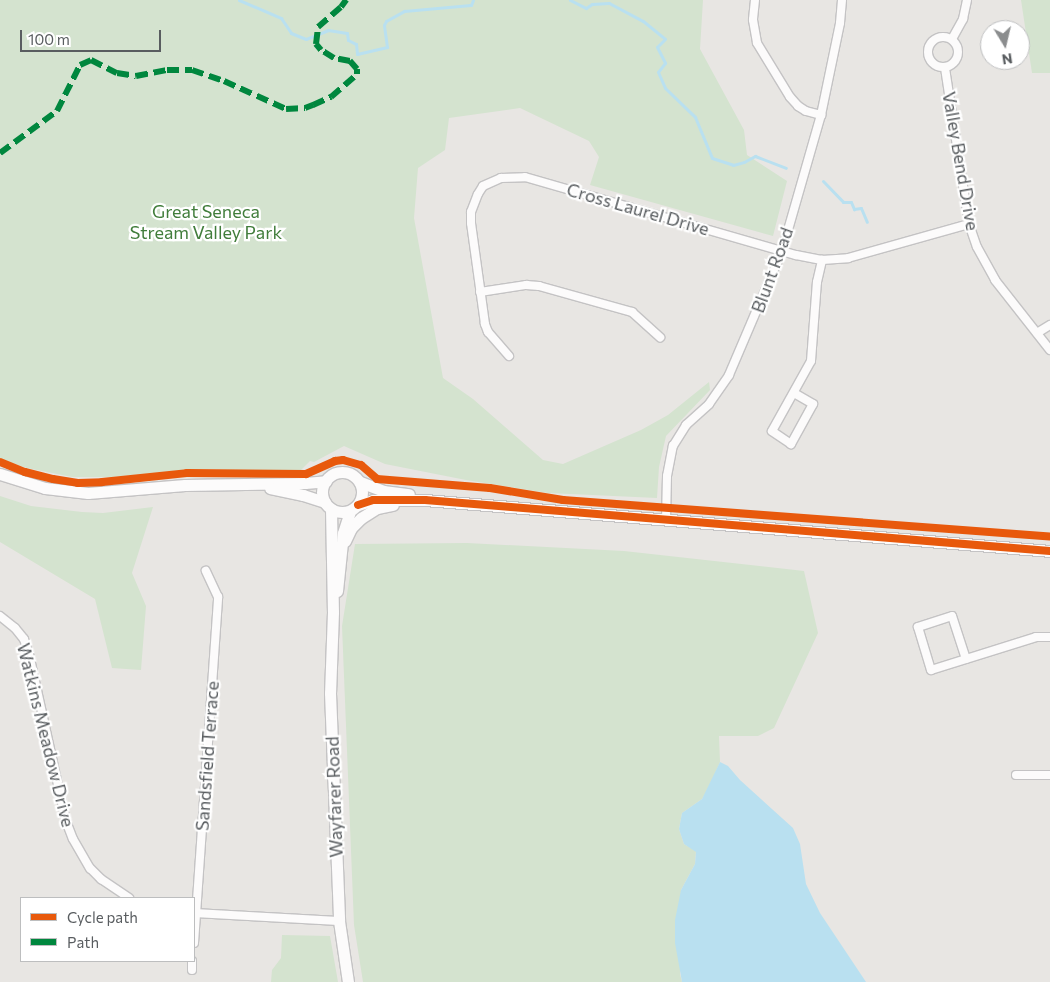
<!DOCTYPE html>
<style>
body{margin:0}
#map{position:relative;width:1050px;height:982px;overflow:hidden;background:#e8e6e3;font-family:Commissioner,sans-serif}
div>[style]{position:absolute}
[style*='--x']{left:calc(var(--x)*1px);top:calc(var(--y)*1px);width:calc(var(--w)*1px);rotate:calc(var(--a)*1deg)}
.green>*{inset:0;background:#d4e3cf}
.water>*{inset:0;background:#b9e0f0}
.stream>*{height:3px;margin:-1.5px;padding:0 1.5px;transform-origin:1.5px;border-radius:1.5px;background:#b9e0f0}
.roads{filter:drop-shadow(1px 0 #c4c3c4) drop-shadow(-1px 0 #c4c3c4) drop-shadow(0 1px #c4c3c4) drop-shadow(0 -1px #c4c3c4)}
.street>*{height:8px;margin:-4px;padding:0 4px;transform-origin:4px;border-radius:4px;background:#fcfbfb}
.street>.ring{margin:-4px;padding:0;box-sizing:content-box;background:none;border:8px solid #fcfbfb;border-radius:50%}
.secondary>*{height:11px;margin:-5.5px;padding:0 5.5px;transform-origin:5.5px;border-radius:5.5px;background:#fcfbfb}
.secondary>.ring{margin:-5.5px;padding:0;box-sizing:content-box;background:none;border:11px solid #fcfbfb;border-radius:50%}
.quiet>*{height:6px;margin-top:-3px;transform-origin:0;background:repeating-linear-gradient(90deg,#00873e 0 12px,transparent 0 18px)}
.cycleway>*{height:8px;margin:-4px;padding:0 4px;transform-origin:4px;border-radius:4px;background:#e8590c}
span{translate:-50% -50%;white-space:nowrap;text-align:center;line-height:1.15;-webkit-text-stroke:4.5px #fff;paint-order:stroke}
.street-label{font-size:18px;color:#595d60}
.park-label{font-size:18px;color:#417d3b}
.legend{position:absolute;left:20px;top:897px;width:175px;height:65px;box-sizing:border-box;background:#fff;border:1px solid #bdbebf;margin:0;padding:6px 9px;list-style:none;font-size:15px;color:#595d60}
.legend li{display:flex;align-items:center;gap:10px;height:25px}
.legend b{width:25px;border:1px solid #bdbebf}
.north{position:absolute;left:980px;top:20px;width:50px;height:50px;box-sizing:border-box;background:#fff;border:1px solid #bdbebf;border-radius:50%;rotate:171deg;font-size:14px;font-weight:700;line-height:20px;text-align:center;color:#595d60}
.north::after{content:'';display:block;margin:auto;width:18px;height:22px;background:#8b8d8e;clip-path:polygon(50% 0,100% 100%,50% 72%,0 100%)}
.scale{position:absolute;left:20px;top:30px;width:141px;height:22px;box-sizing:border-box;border:2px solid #595d60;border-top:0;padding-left:6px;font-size:15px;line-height:18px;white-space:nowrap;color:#595d60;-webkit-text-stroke:4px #fff;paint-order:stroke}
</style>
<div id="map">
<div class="green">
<div style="clip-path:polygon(0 0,703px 0,700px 49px,744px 130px,747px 155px,787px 181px,773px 236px,590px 185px,599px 157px,589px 141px,520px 108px,449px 118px,445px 150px,418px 168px,414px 218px,443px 378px,473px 399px,543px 460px,563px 464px,641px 430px,668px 415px,709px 382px,710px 390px,666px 436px,659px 467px,657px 498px,548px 493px,466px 480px,385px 464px,344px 446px,314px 462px,310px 461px,298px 473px,206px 469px,111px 477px,72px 477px,27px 468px,0 459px)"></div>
<div style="clip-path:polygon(1021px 0,1050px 0,1050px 73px,1032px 73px)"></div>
<div style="clip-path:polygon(0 496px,31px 506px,82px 512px,103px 513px,153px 507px,132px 573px,146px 606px,141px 670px,112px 668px,95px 599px,0 542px)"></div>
<div style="clip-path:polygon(467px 543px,624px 551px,804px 571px,818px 633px,774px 728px,758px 736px,719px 736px,720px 762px,710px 785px,702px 799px,682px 813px,679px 829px,684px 844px,696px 851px,695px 864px,681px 890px,680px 974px,682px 982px,363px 982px,354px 925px,342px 626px,355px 544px)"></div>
<div style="clip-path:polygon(282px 935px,330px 936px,338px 982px,271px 982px,272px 970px,281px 958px)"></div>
</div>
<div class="water">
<div style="clip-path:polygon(720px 762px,728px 766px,740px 780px,793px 828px,800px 844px,806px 884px,820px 913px,866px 982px,682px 982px,675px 943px,675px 920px,681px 890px,695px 864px,696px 852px,684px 844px,679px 829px,682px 813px,702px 799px)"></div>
</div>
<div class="stream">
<div style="--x:239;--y:0;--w:46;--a:23.2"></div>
<div style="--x:281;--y:18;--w:18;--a:56"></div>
<div style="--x:291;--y:33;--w:16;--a:22"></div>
<div style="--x:306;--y:39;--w:24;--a:-22"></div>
<div style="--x:328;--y:30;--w:19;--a:9"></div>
<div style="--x:347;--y:33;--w:7;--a:82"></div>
<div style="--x:348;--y:40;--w:9;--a:27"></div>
<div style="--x:356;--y:44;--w:10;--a:84"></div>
<div style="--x:357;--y:54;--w:31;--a:-13"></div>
<div style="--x:387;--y:47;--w:22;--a:-98"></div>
<div style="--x:384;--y:25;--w:4;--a:-63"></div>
<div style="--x:386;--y:21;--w:21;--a:-29"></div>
<div style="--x:404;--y:11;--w:67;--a:-5.1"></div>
<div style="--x:471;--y:5;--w:5;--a:-68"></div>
<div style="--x:570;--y:0;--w:18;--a:27"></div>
<div style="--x:586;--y:8;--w:7;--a:-34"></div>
<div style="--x:592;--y:4;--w:17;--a:-3"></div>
<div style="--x:609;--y:3;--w:38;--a:28"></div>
<div style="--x:643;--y:21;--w:28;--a:39"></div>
<div style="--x:665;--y:39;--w:11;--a:135"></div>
<div style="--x:657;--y:47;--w:18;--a:63"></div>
<div style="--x:665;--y:63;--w:11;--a:128"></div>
<div style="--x:658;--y:72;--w:17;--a:66"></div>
<div style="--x:665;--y:88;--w:42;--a:44"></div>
<div style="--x:695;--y:117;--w:44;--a:67.5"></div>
<div style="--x:712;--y:158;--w:22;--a:18"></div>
<div style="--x:733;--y:165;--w:11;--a:-15"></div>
<div style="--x:744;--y:162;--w:13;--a:-29"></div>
<div style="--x:755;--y:156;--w:33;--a:21"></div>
<div style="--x:823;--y:181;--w:29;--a:46"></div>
<div style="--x:843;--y:202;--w:8;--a:0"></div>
<div style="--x:851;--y:202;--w:8;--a:67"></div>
<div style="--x:854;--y:209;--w:7;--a:-8"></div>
<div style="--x:861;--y:208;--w:15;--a:67"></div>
</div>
<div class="roads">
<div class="street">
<div style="--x:755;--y:0;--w:20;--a:96"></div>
<div style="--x:753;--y:20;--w:23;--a:80"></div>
<div style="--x:757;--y:43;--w:63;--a:58.6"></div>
<div style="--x:790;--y:97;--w:12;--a:48"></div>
<div style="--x:798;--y:106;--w:9;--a:32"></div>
<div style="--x:806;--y:111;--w:16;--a:15"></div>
<div class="ring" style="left:928px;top:37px;width:22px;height:22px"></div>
<div style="--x:952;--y:39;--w:23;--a:-61"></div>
<div style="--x:963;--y:19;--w:19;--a:-78"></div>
<div style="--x:945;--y:68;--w:158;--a:81.3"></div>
<div style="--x:969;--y:224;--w:24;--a:71"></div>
<div style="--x:977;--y:247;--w:38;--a:61"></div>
<div style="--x:995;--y:280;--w:89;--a:51.8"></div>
<div style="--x:480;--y:292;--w:47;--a:-8.7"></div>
<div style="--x:526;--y:285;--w:13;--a:4"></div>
<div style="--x:539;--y:286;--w:97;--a:15.6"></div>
<div style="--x:632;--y:312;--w:38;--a:42"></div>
<div style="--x:1037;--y:333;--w:15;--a:-32"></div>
<div style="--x:509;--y:356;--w:32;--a:-131"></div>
<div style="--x:488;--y:332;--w:9;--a:-111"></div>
<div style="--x:485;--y:324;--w:102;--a:-97.9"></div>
<div style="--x:471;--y:223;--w:11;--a:-90"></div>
<div style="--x:471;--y:212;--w:19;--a:-69"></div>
<div style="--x:478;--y:194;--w:9;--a:-58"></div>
<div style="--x:483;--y:186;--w:20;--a:-24"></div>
<div style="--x:501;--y:178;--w:24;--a:-2"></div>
<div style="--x:525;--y:177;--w:282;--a:16.1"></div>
<div style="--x:796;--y:255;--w:26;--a:11"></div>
<div style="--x:822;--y:260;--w:26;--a:-4"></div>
<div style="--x:848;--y:258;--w:126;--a:-15.7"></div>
<div style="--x:794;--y:393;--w:22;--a:30"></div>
<div style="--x:813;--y:404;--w:46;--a:118.8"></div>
<div style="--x:791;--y:444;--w:23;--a:-146"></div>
<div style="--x:772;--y:431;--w:80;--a:-60.9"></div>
<div style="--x:811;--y:361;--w:79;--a:-85.7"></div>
<div style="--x:817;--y:282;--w:23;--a:-77"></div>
<div style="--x:666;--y:520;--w:44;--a:-88.7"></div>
<div style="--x:667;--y:476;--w:31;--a:-79"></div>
<div style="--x:673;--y:446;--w:25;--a:-58"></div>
<div style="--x:686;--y:425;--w:31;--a:-42"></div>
<div style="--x:709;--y:404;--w:35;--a:-55"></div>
<div style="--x:729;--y:375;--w:135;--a:-66.9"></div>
<div style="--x:782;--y:251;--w:141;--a:-74"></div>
<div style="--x:821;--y:115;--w:94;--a:-78.3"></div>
<div style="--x:840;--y:23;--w:23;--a:-85"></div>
<div style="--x:0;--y:616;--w:19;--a:39"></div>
<div style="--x:15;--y:628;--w:14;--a:51"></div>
<div style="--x:24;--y:639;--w:16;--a:72"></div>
<div style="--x:29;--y:654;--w:171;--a:77.5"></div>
<div style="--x:66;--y:821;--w:19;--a:69"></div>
<div style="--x:73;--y:839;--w:34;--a:60"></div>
<div style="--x:90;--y:868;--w:16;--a:45"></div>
<div style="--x:101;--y:879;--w:34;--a:34"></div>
<div style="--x:966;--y:659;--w:45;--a:-108"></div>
<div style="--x:952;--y:616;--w:36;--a:162"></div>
<div style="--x:918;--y:627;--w:45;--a:73.2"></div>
<div style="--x:931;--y:670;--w:110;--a:-17.4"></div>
<div style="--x:1036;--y:637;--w:14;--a:0"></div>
<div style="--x:1016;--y:775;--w:34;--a:0"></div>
<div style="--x:194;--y:913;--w:145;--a:3.2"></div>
<div style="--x:194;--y:943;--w:347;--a:-86"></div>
<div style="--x:218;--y:597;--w:29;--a:-115"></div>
<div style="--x:192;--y:970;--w:9;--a:-90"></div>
</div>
<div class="secondary">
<div class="ring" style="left:322px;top:472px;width:29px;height:29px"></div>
<div style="--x:0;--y:474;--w:47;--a:17.3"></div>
<div style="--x:45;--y:488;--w:43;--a:6.6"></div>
<div style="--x:88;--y:493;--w:97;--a:-4.7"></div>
<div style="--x:185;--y:485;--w:120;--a:-1"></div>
<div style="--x:305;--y:483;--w:21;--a:-5"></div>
<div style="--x:360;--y:482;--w:25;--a:21"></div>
<div style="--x:383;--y:491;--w:26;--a:7"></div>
<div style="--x:270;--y:488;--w:34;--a:12"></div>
<div style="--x:303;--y:495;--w:23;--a:18"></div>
<div style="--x:358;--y:505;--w:16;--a:-18"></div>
<div style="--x:373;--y:500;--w:52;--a:0"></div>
<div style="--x:425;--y:500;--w:627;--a:4.66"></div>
<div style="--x:331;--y:509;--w:103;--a:88.9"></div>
<div style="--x:333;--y:612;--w:81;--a:92.1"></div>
<div style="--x:330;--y:693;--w:228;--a:87.7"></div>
<div style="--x:339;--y:921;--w:62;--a:81.6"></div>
<div style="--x:345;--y:541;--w:14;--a:-65"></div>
<div style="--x:351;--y:528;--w:14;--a:-45"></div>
<div style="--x:361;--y:518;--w:19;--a:-32"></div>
<div style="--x:377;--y:508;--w:16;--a:-11"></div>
<div style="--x:337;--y:591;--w:58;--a:-84.1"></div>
<div style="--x:343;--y:533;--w:23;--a:-72"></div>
</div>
</div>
<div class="quiet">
<div style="--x:0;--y:153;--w:71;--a:-36.4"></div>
<div style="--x:57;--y:111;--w:51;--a:-63.4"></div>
<div style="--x:80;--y:65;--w:12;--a:-24"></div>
<div style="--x:91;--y:60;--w:29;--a:27"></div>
<div style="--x:117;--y:73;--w:19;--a:9"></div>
<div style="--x:136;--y:76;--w:32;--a:-11"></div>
<div style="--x:167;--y:70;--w:25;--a:0"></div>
<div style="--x:192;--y:70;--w:34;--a:19"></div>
<div style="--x:224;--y:81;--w:68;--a:24.3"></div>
<div style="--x:286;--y:109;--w:19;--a:-3"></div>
<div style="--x:305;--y:108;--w:9;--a:-21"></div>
<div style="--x:313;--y:105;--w:20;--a:-24"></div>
<div style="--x:331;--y:97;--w:35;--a:-41"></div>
<div style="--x:357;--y:74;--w:5;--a:-90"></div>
<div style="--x:357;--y:69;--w:11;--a:-131"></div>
<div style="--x:350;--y:61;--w:16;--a:-169"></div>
<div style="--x:334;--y:58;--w:15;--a:-148"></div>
<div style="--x:321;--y:50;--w:8;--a:-130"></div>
<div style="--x:316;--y:44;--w:17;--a:-83"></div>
<div style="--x:318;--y:27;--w:30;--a:-41"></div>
<div style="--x:341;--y:7;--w:9;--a:-54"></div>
</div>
<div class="cycleway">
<div style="--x:0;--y:462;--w:27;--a:22"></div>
<div style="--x:25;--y:472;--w:29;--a:14"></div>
<div style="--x:53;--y:479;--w:25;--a:9"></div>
<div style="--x:78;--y:483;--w:24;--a:-2"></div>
<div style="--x:102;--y:482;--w:85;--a:-6"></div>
<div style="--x:187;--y:473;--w:119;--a:0.5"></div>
<div style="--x:306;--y:474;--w:32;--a:-24"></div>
<div style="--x:335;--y:461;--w:8;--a:-7"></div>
<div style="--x:343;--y:460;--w:19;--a:16"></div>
<div style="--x:361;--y:465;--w:21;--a:41"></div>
<div style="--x:377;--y:479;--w:113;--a:4.6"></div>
<div style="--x:490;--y:488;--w:74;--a:9.3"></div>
<div style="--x:563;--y:500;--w:488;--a:4.3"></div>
<div style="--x:358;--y:505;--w:16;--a:-18"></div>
<div style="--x:373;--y:500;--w:52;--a:0"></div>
<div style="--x:425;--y:500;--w:627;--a:4.66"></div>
</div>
<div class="street-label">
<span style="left:961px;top:161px;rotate:80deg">Valley Bend Drive</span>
<span style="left:638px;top:209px;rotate:16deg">Cross Laurel Drive</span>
<span style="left:772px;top:270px;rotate:-70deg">Blunt Road</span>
<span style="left:46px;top:735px;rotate:76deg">Watkins Meadow Drive</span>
<span style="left:207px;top:756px;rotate:-86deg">Sandsfield Terrace</span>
<span style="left:334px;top:797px;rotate:-92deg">Wayfarer Road</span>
</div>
<div class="park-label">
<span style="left:206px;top:222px">Great Seneca<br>Stream Valley Park</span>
</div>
<ul class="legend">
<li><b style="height:6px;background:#e8590c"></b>Cycle path</li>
<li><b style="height:6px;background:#00873e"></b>Path</li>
</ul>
<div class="north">N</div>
<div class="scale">100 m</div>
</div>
